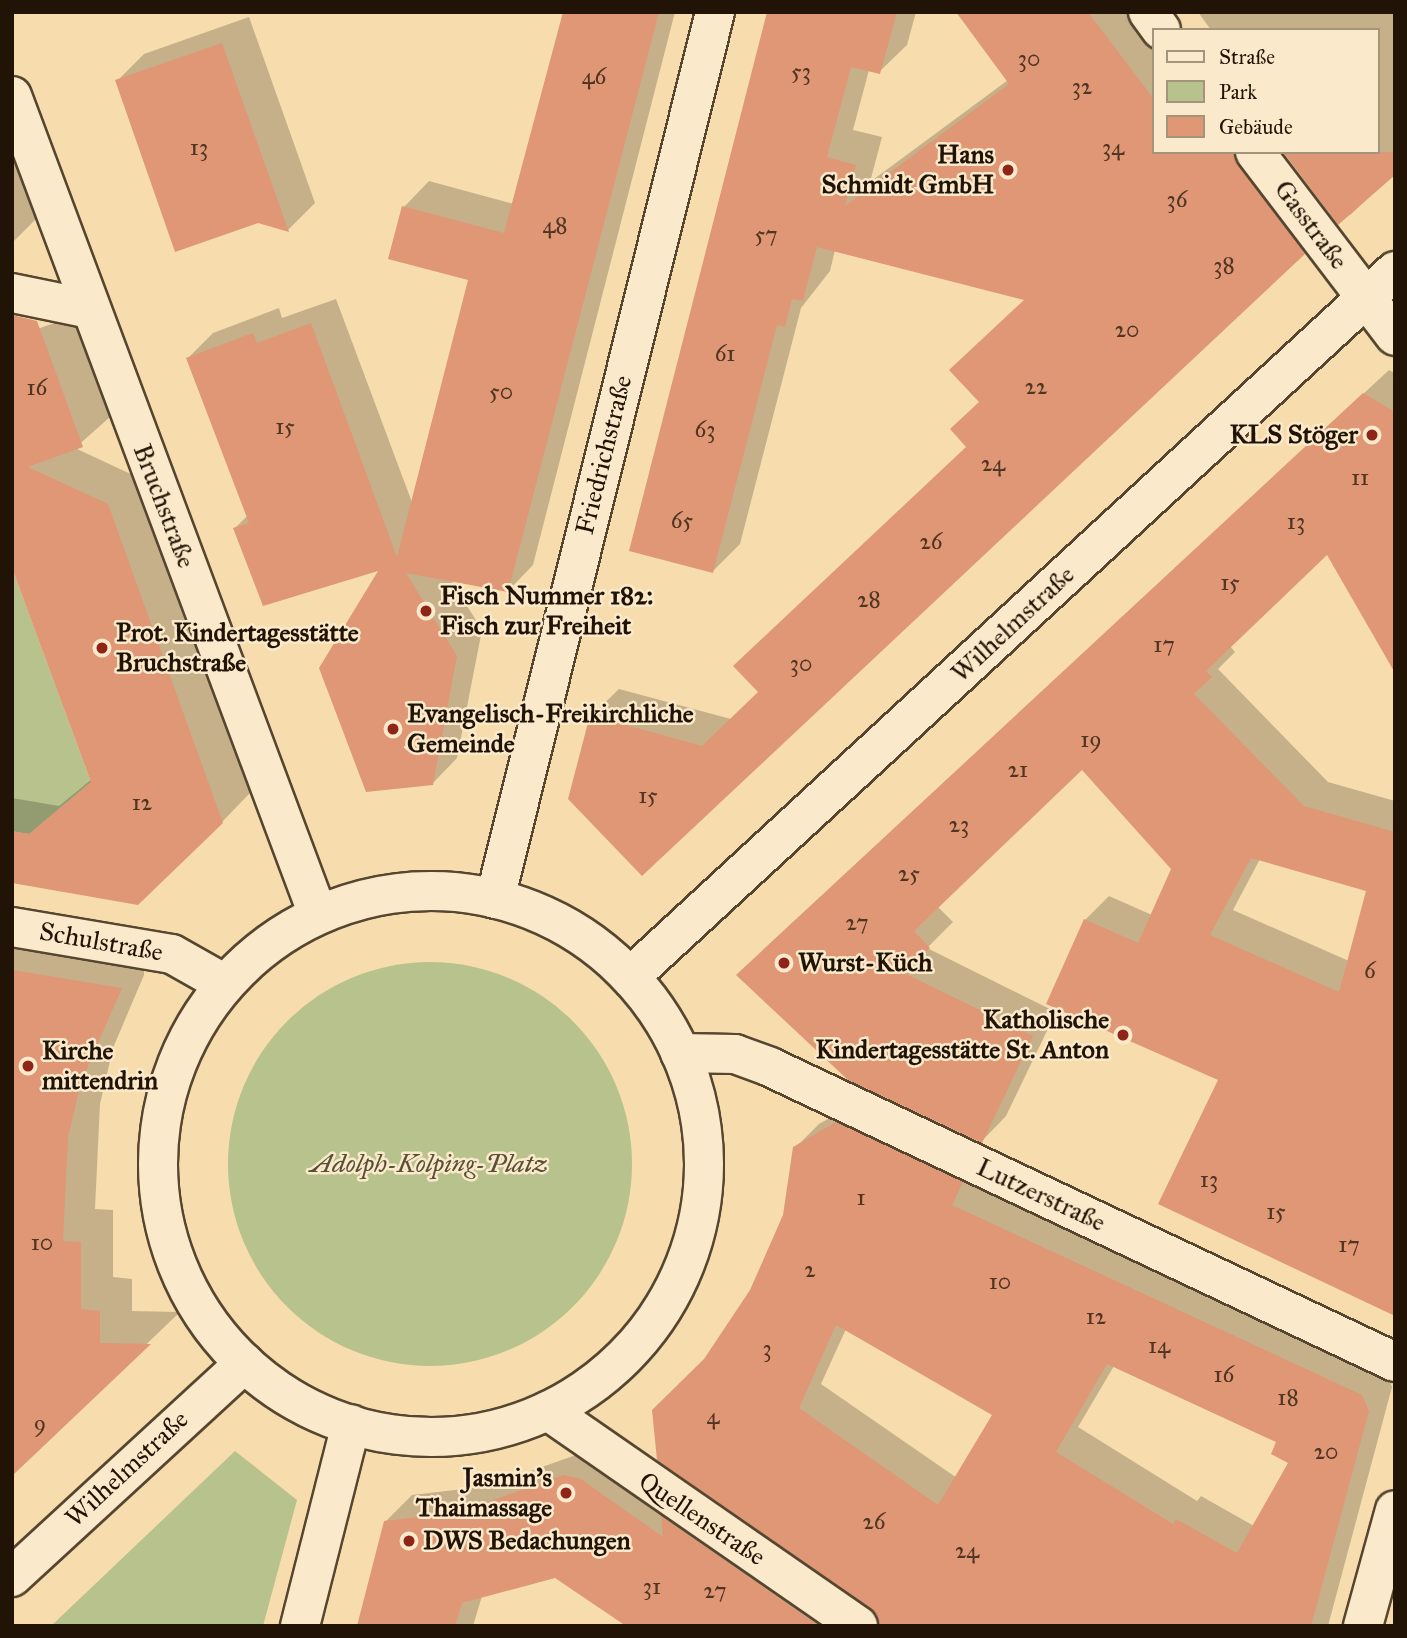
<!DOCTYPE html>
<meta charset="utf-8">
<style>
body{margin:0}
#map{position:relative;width:1407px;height:1638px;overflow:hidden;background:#f7ddad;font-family:"IM FELL Great Primer",serif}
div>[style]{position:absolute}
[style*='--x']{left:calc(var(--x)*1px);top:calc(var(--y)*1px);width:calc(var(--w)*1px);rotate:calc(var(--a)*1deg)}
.green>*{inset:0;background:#b8c28d}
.round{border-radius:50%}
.shadow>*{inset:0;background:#0003}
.building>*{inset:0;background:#df9776}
.roads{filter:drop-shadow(2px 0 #564630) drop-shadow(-2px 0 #564630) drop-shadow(0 2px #564630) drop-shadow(0 -2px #564630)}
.minor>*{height:38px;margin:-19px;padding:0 19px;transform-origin:19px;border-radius:19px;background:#fae9ca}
.minor>.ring{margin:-19px;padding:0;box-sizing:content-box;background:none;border:38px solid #fae9ca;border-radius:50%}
.dots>*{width:19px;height:19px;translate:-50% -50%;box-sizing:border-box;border:4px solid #fae9ca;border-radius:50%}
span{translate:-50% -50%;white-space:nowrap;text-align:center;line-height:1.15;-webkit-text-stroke:5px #fae9ca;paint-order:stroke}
.number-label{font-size:23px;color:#503522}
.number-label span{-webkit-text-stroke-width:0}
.poi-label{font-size:26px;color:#211406;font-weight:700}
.right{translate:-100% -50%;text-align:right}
.left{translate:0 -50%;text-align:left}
.street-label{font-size:26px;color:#211406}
.park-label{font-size:26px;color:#565135;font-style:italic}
.frame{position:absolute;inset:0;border:14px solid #211406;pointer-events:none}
.legend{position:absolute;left:1152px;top:28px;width:228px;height:126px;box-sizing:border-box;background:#fae9ca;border:2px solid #a3947c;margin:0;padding:9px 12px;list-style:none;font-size:21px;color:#211406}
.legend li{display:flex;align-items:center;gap:14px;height:35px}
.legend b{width:35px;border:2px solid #a3947c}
</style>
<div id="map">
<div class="green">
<div style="clip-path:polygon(12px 568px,91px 782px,29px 834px,12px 831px)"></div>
<div class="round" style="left:228px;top:962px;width:404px;height:404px"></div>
<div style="clip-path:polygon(235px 1451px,297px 1500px,263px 1626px,51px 1626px)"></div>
</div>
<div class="shadow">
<div style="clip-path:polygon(564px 12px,675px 12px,533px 565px,508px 591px,451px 580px,482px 630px,457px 758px,432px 784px,382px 568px,235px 528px,248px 515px,188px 358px,213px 333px,279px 308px,282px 318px,336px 299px,413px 505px,470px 279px,404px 207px,429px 181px,514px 204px)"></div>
<div style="clip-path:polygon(769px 12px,916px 12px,907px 45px,879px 72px,869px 70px,853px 130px,882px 137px,870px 182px,1008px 80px,958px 12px,1139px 12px,1153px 32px,1153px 152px,1245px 152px,1313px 241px,642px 874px,591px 716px,619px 689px,731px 719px,760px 692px,968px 446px,1026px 299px,835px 250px,830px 271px,801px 308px,740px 544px,713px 571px)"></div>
<div style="clip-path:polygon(1198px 12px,1395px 12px,1395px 173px,1350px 215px,1303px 152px,1377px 152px,1377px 30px,1211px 30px)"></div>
<div style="clip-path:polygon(249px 17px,315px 203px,288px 230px,117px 81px,144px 54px)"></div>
<div style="clip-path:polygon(12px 96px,52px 203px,12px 243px)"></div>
<div style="clip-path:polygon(74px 316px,110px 417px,75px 448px,135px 476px,250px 793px,222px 822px,12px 882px,12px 798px,59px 806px,92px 779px,12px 563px,12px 338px)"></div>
<div style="clip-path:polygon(evenodd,1389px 370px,1395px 373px,1395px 650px,1328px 553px,1230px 646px,1235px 652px,1218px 669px,1328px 782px,1395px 801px,1395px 1142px,1220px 1079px,1085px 920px,1109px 896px,1152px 915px,1173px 869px,1082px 768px,937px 906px,953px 922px,927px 948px,1056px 1012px,1006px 1116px,982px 1141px,763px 950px,1389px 370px,1260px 859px,1368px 889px,1349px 961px,1233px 910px,1260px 859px)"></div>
<div style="clip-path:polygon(12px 933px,144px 954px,144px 975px,113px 1048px,100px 1104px,95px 1209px,113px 1210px,113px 1277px,132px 1279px,132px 1311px,180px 1312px,12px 1473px)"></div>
<div style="clip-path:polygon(evenodd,861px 1100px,1386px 1372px,1392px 1387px,1328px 1626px,938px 1626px,705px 1360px,751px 1291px,785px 1216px,795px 1148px,819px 1124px,861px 1100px,846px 1329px,994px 1415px,957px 1478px,821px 1384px,846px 1329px,861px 1100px,1114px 1366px,1279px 1442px,1290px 1463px,1254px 1526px,1201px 1496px,1197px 1501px,1078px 1427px,1114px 1366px)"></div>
<div style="clip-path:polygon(590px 1450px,854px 1626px,627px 1626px,555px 1576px,482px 1596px,473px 1626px,359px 1626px,385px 1522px,412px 1495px,488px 1486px)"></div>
</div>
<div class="building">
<div style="clip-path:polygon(563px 12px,659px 12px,508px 592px,406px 573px,457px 656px,433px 785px,366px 792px,319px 668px,378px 571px,263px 606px,233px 528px,249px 523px,186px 358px,253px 333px,257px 343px,311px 323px,397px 557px,468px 280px,388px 259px,402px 206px,504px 233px)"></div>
<div style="clip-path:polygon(767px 12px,897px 12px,880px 74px,851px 67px,827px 157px,856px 165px,845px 206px,1009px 84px,956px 12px,1088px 12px,1153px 98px,1153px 152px,1234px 152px,1305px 254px,642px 876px,568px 799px,590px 715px,702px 746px,758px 692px,733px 666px,966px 447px,950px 429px,979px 402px,949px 370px,1024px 300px,817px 247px,803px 301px,792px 299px,785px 327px,777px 325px,713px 573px,629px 551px)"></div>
<div style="clip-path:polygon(222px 43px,289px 232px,258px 223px,175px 252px,115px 80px)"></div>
<div style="clip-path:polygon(1283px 152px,1395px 152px,1395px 175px,1338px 225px)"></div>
<div style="clip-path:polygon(12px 315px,37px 321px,83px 447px,28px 467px,108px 504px,223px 823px,138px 905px,12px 883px,12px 831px,29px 834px,91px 782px,12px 568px)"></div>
<div style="clip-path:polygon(evenodd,1363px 393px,1395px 412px,1395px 673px,1327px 555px,1206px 671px,1212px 677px,1194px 694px,1304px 806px,1395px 832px,1395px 1316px,1158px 1204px,1218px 1080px,1046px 1004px,1084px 919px,1138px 943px,1171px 869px,1082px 770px,914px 931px,930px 948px,904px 973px,1033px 1036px,982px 1143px,848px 1080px,736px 975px,1363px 393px,1251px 858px,1366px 891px,1339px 992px,1210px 935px,1251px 858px)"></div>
<div style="clip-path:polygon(12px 970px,122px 988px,81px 1082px,68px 1138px,63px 1241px,81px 1242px,81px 1309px,100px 1311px,100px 1343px,151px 1344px,12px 1476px)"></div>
<div style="clip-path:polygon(evenodd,836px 1122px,963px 1182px,952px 1205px,1362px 1395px,1369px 1411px,1311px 1626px,880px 1626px,870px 1608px,657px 1460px,652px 1410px,704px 1359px,750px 1290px,783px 1215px,793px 1147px,836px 1122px,836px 1325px,992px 1415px,938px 1505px,799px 1408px,836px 1325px,836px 1122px,1107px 1364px,1276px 1442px,1271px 1454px,1288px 1463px,1237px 1553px,1176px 1519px,1173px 1524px,1056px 1452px,1107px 1364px)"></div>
<div style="clip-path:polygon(563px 1475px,581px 1479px,663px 1537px,661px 1516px,819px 1626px,626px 1626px,555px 1578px,462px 1603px,455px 1626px,357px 1626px,384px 1521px,460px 1512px)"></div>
</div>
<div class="roads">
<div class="minor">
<div style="--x:1148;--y:12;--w:22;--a:54"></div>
<div style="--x:12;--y:96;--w:874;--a:69.51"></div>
<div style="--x:1255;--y:152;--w:231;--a:52.7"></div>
<div style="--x:12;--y:293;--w:80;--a:11.6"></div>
<div class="ring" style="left:158px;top:891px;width:508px;height:508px"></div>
<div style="--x:495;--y:899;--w:914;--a:-76.07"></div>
<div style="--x:12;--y:927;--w:162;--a:9.6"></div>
<div style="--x:172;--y:954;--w:61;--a:29.5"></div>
<div style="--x:630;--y:977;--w:1041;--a:-42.7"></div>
<div style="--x:680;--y:1053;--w:55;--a:1"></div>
<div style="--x:735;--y:1054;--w:37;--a:20"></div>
<div style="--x:770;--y:1067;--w:691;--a:25.27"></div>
<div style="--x:548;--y:1411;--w:377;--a:34.7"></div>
<div style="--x:12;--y:1577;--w:316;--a:-42.6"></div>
<div style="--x:300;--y:1626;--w:208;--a:-75.8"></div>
<div style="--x:1363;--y:1626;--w:120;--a:-74.6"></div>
</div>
</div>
<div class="dots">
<div style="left:1008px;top:170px;background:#8f2418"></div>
<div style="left:1372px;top:435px;background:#8f2418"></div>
<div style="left:426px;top:611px;background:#8f2418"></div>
<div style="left:102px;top:648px;background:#8f2418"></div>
<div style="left:393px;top:729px;background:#8f2418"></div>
<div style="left:784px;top:963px;background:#8f2418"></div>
<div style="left:1123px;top:1035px;background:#8f2418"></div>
<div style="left:28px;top:1066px;background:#8f2418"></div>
<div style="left:566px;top:1493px;background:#8f2418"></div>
<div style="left:409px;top:1541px;background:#8f2418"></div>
</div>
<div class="number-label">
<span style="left:1029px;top:58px">30</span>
<span style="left:801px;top:71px">53</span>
<span style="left:594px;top:76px">46</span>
<span style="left:1082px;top:86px">32</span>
<span style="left:199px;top:147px">13</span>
<span style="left:1113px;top:147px">34</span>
<span style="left:1177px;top:199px">36</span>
<span style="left:555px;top:225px">48</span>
<span style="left:766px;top:234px">57</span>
<span style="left:1224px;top:265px">38</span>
<span style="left:1127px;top:329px">20</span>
<span style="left:725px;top:353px">61</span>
<span style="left:1036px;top:386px">22</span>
<span style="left:37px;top:387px">16</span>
<span style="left:501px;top:391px">50</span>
<span style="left:285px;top:426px">15</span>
<span style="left:705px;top:429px">63</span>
<span style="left:993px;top:463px">24</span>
<span style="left:1360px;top:477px">11</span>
<span style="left:682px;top:520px">65</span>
<span style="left:1296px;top:521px">13</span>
<span style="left:931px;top:541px">26</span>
<span style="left:1230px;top:582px">15</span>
<span style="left:869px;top:599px">28</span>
<span style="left:1164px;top:644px">17</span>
<span style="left:801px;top:663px">30</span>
<span style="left:1091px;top:739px">19</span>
<span style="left:1018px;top:769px">21</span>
<span style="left:648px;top:795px">15</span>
<span style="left:142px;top:802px">12</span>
<span style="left:959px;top:824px">23</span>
<span style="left:909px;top:873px">25</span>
<span style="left:857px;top:922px">27</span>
<span style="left:1370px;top:970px">6</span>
<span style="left:1209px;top:1179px">13</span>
<span style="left:861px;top:1197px">1</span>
<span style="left:1276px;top:1211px">15</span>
<span style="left:42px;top:1242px">10</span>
<span style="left:1349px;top:1244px">17</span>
<span style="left:810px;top:1269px">2</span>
<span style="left:1000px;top:1281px">10</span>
<span style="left:1096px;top:1316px">12</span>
<span style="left:1159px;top:1345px">14</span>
<span style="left:767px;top:1348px">3</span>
<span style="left:1224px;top:1374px">16</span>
<span style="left:1288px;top:1397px">18</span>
<span style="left:713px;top:1416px">4</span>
<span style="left:40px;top:1423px">9</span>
<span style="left:1326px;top:1451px">20</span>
<span style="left:874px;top:1521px">26</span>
<span style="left:967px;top:1550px">24</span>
<span style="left:652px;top:1586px">31</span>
<span style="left:715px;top:1590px">27</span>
</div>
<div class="poi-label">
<span class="right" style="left:994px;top:170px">Hans<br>Schmidt GmbH</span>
<span class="right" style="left:1358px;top:435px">KLS Stöger</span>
<span class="left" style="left:440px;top:611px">Fisch Nummer 182:<br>Fisch zur Freiheit</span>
<span class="left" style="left:116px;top:648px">Prot. Kindertagesstätte<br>Bruchstraße</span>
<span class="left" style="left:407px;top:729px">Evangelisch-Freikirchliche<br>Gemeinde</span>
<span class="left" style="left:798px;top:963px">Wurst-Küch</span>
<span class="right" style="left:1109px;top:1035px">Katholische<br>Kindertagesstätte St. Anton</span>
<span class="left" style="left:42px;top:1066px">Kirche<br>mittendrin</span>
<span class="right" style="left:552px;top:1493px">Jasmin’s<br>Thaimassage</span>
<span class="left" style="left:423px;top:1541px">DWS Bedachungen</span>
</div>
<div class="street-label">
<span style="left:1311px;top:225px;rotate:53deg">Gasstraße</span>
<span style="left:604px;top:455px;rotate:-76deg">Friedrichstraße</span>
<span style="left:164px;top:506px;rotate:69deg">Bruchstraße</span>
<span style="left:1013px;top:624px;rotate:-43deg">Wilhelmstraße</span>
<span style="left:101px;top:942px;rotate:10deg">Schulstraße</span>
<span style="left:1041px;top:1195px;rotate:25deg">Lutzerstraße</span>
<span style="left:127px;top:1469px;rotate:-43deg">Wilhelmstraße</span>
<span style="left:702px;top:1519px;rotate:34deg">Quellenstraße</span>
</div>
<div class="park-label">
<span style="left:429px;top:1164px">Adolph-Kolping-Platz</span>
</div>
<div class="frame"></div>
<ul class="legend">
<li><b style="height:9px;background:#fae9ca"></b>Straße</li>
<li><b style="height:19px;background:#b8c28d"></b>Park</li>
<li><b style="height:19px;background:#df9776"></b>Gebäude</li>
</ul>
</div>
